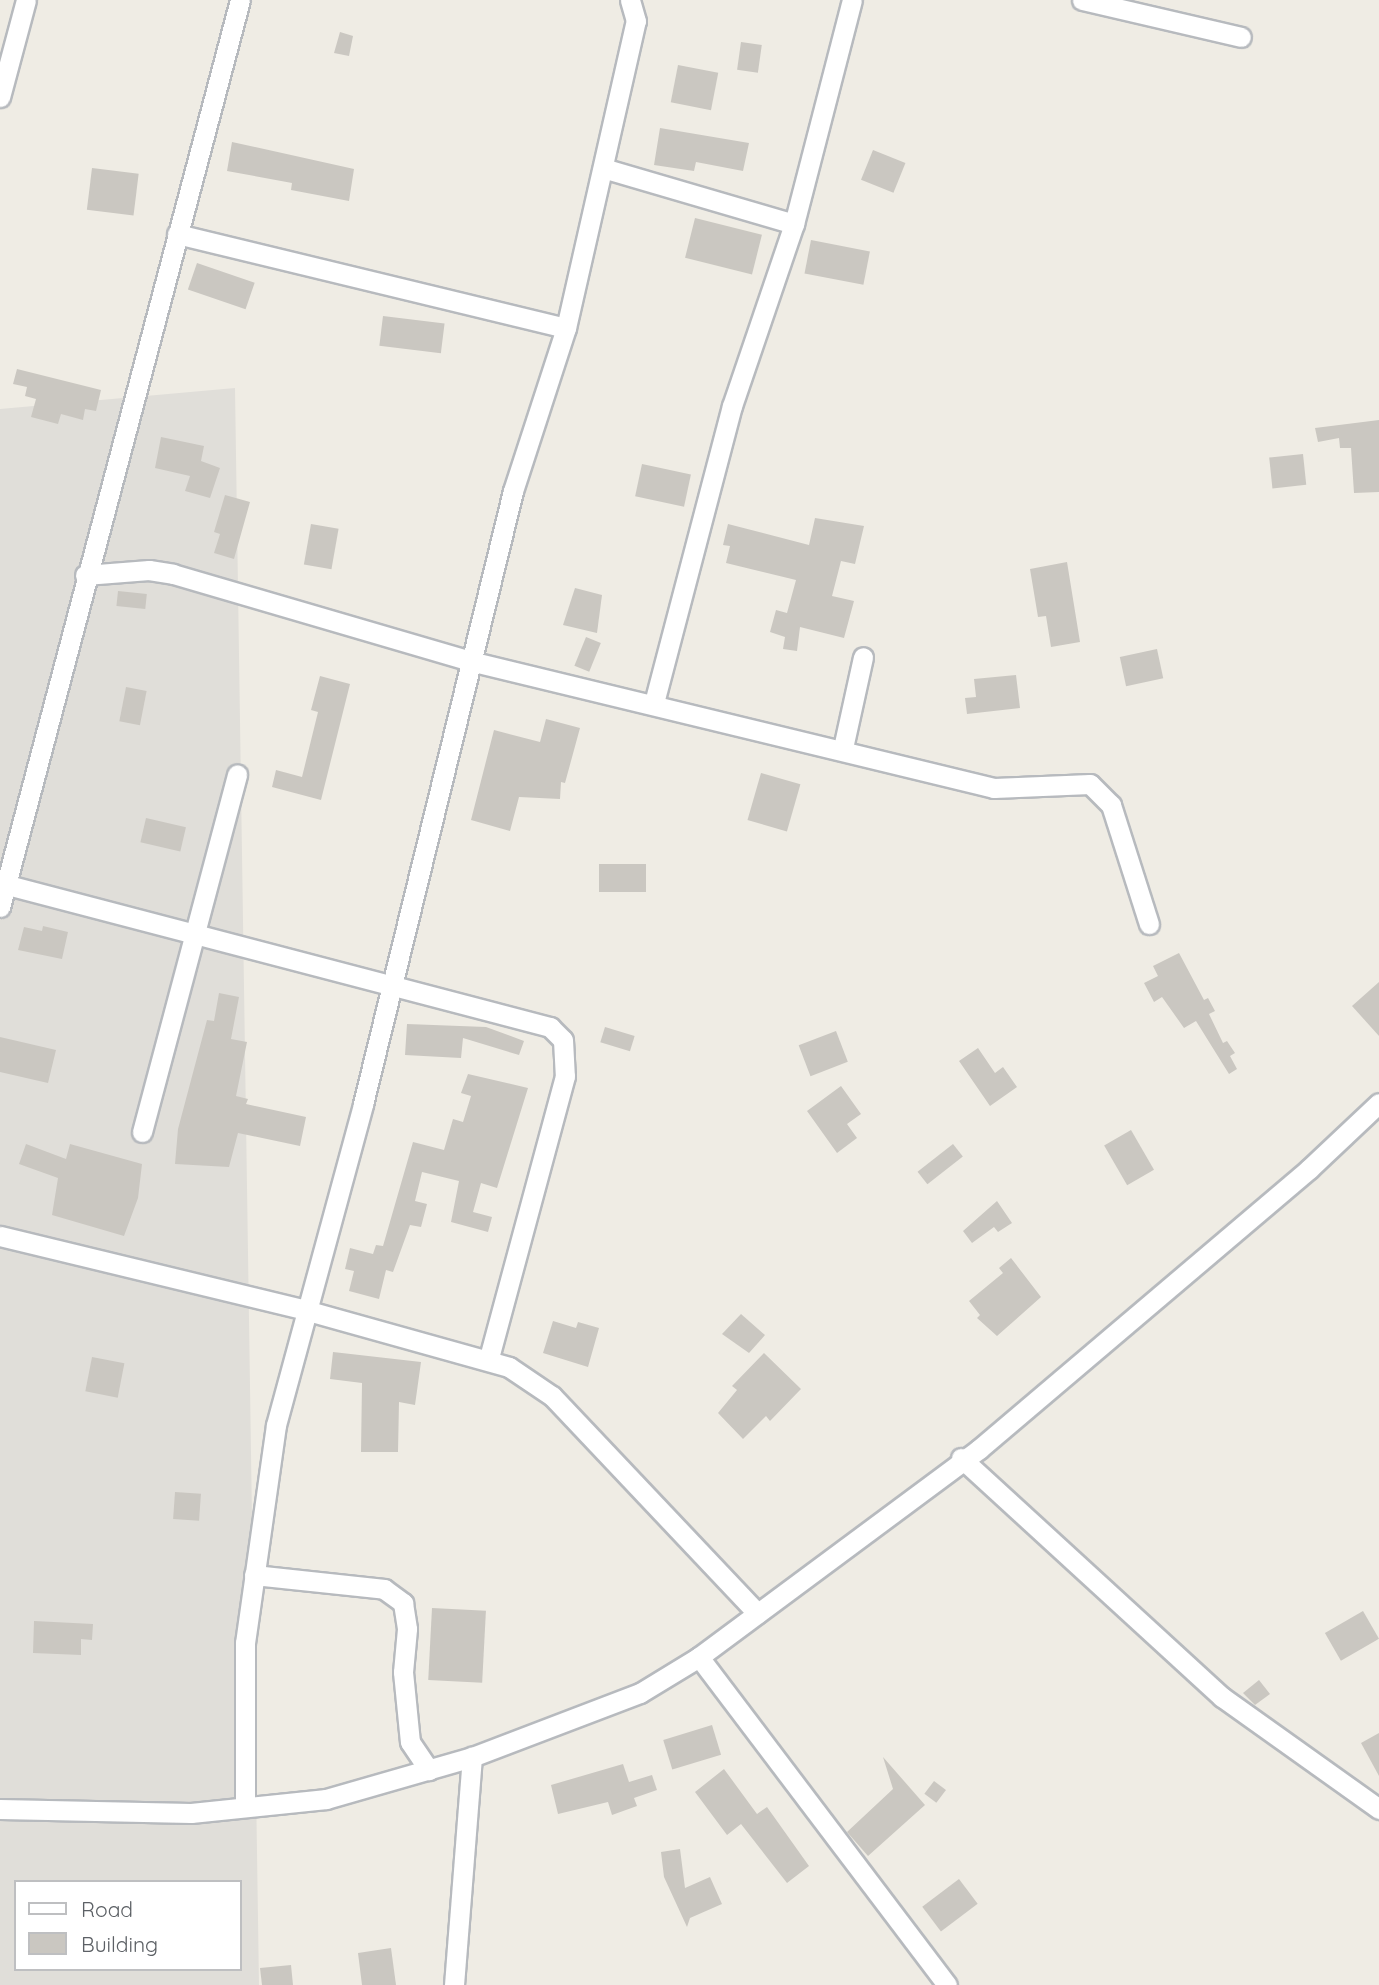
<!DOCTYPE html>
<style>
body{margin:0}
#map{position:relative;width:1379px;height:1985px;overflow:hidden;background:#efece4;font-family:Quicksand,sans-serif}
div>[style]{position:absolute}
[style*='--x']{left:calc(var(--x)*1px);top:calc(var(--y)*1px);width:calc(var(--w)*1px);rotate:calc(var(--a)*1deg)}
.industrial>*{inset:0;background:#e0ded9}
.building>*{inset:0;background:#cac7c1;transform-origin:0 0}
.roads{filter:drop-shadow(2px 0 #b7babe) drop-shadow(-2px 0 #b7babe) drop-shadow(0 2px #b7babe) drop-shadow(0 -2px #b7babe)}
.street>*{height:19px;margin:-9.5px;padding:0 9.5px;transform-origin:9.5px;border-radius:9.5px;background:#fff}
span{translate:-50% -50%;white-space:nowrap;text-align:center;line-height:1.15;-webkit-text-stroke:6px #fff;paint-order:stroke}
.legend{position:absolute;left:14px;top:1880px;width:228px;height:91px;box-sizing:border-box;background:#fff;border:2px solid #bebfc1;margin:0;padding:9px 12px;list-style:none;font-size:21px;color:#5c6065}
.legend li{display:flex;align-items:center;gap:14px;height:35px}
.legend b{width:35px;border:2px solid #bebfc1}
</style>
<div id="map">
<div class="industrial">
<div style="clip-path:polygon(evenodd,235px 388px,259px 1985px,0 1985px,0 409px,235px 388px,16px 1882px,240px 1882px,240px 1969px,16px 1969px,16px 1882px)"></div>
</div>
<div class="building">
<div style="clip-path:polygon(340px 32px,353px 36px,349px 56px,334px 53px)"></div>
<div style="left:741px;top:42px;width:21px;height:28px;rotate:8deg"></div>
<div style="left:678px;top:65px;width:41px;height:38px;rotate:11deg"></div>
<div style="clip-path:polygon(660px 128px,749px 143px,743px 171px,696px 162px,694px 171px,654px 165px)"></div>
<div style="clip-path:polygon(232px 142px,354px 169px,349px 201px,291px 190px,292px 183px,227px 171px)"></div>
<div style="left:873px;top:150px;width:35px;height:32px;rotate:22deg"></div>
<div style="left:92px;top:168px;width:47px;height:42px;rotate:7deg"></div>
<div style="left:695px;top:218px;width:69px;height:41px;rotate:14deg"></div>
<div style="left:811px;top:240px;width:60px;height:34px;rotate:11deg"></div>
<div style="left:197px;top:263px;width:61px;height:28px;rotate:19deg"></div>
<div style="left:383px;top:316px;width:62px;height:30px;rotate:7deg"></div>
<div style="clip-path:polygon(17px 369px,101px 390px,96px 411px,85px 409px,83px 420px,61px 414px,58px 424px,31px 417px,36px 399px,25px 396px,27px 387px,13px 384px)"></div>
<div style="clip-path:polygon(1379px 420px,1379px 492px,1354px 493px,1351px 448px,1340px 448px,1339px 438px,1318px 442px,1315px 428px)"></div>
<div style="clip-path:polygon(161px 437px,204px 446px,201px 461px,220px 468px,210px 498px,185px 491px,190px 476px,155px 468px)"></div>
<div style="left:1303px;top:454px;width:31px;height:34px;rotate:84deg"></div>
<div style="left:642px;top:464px;width:50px;height:33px;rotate:12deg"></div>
<div style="clip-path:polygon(225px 495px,250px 502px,234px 559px,214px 553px,220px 534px,214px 532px)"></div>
<div style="clip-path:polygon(815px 518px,864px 526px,855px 564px,841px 561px,832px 596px,854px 601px,844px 638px,800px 627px,797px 651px,783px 649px,785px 637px,770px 632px,776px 610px,787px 613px,796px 580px,726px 563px,730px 546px,723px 545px,728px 524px,809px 545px)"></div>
<div style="left:311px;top:524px;width:28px;height:41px;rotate:10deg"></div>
<div style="clip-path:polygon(1067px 562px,1080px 642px,1051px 647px,1046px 616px,1038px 617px,1030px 569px)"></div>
<div style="clip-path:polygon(575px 588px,602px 595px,597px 633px,563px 625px)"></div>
<div style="left:118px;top:591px;width:29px;height:15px;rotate:6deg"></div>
<div style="left:586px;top:637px;width:16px;height:31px;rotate:22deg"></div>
<div style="left:1157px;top:649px;width:30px;height:38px;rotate:78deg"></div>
<div style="clip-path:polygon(1016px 675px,1020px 708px,967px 714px,965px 698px,976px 697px,974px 679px)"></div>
<div style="clip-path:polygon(320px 676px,350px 684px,321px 800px,272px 787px,276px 770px,302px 777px,318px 712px,311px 710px)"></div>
<div style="left:126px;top:687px;width:21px;height:35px;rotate:11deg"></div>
<div style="clip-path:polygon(546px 719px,580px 728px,565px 783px,561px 782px,560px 799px,519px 797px,510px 831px,471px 820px,494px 730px,540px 742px)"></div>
<div style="left:761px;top:773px;width:41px;height:49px;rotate:16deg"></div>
<div style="left:146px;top:818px;width:41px;height:25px;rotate:13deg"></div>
<div style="left:599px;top:864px;width:47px;height:28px"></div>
<div style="clip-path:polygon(43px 926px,68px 932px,62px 959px,18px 950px,24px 927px,42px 931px)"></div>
<div style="clip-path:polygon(1179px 953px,1204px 1000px,1208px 998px,1215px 1011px,1209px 1014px,1223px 1043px,1227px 1041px,1235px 1053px,1230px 1056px,1237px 1069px,1229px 1074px,1196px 1021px,1184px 1028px,1162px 997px,1154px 1002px,1144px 983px,1158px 976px,1153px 966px)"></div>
<div style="clip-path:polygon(1379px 982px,1379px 1036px,1352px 1006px)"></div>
<div style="clip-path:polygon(219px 993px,239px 997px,231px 1039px,247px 1042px,236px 1096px,248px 1099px,246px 1104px,306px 1117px,300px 1146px,238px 1133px,229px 1167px,175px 1164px,178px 1129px,207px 1020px,214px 1021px)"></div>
<div style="clip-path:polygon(407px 1024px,486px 1027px,524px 1041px,519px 1055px,463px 1038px,461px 1058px,405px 1055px)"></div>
<div style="left:605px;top:1027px;width:31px;height:16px;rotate:17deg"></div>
<div style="left:836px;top:1031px;width:33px;height:40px;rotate:69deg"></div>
<div style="clip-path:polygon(0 1037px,56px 1050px,48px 1083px,0 1072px)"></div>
<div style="clip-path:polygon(978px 1048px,995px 1073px,1003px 1067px,1017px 1087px,990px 1106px,959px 1061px)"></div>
<div style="clip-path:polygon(468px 1074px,528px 1088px,497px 1188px,481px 1183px,473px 1212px,492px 1217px,488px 1232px,451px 1222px,459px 1181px,422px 1172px,415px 1201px,427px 1204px,421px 1227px,410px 1225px,393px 1272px,386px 1270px,379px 1299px,349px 1291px,354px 1271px,345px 1269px,350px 1248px,373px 1254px,376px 1245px,383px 1246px,413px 1142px,444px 1150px,453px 1119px,463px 1122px,471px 1096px,461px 1093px)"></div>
<div style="clip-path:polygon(841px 1086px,861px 1114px,847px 1124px,857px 1138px,837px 1153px,807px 1111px)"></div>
<div style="left:1131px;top:1130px;width:46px;height:31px;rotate:60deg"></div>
<div style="clip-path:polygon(26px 1144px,66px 1159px,70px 1144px,142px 1164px,138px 1198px,124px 1236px,52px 1215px,58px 1178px,19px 1164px)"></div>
<div style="left:953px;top:1144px;width:16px;height:45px;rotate:52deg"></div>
<div style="clip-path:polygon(997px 1201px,1012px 1223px,998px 1232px,994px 1227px,972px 1243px,963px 1231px)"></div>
<div style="clip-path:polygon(1011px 1258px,1041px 1297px,997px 1336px,977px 1318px,980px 1315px,969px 1301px,1003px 1273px,999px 1268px)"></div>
<div style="clip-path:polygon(741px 1314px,765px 1335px,749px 1353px,722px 1334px)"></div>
<div style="clip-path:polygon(553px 1321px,576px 1328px,578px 1322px,599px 1328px,588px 1367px,543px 1353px)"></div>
<div style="clip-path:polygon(333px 1352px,421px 1362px,415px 1405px,399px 1402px,398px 1452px,361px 1452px,362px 1383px,330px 1379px)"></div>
<div style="clip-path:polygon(764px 1353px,801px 1389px,770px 1421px,766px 1416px,743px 1439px,718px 1413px,737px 1390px,732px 1386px)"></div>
<div style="left:92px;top:1357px;width:33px;height:35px;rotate:11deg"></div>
<div style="left:175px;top:1492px;width:26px;height:27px;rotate:4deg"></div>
<div style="left:432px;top:1608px;width:54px;height:72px;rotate:3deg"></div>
<div style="left:1363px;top:1611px;width:32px;height:44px;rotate:60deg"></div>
<div style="clip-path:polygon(34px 1621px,93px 1624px,92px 1640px,81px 1639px,81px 1655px,33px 1653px)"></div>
<div style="clip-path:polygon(1259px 1680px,1270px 1694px,1255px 1705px,1243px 1693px)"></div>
<div style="left:712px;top:1725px;width:31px;height:51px;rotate:73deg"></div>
<div style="clip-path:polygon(1379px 1733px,1379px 1776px,1361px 1743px)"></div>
<div style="clip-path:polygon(883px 1757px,925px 1805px,868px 1856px,847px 1832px,893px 1789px)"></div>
<div style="clip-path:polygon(623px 1764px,629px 1782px,652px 1775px,657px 1790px,634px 1798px,637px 1806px,612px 1815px,608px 1802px,558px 1814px,551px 1785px)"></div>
<div style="clip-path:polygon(724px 1769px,757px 1814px,767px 1807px,809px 1866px,787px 1883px,741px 1824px,727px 1835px,695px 1792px)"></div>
<div style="left:934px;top:1781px;width:15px;height:16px;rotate:37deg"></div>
<div style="clip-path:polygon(680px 1849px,685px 1888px,710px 1877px,722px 1904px,690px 1918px,687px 1927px,664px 1877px,661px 1852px)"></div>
<div style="left:959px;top:1879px;width:31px;height:46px;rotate:53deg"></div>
<div style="clip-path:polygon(391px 1948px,396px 1985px,362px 1985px,358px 1953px)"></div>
<div style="clip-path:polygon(291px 1965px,293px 1985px,262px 1985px,260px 1968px)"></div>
</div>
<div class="roads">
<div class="street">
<div style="--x:1082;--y:0;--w:163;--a:13.1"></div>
<div style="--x:0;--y:97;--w:100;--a:-75"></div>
<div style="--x:603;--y:168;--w:199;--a:16.3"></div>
<div style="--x:177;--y:234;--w:400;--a:13.6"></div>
<div style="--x:85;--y:575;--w:64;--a:-4.5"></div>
<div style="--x:149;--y:570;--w:24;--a:9"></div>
<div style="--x:173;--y:574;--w:314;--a:16.3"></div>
<div style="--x:474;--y:662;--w:535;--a:13.62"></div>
<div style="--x:994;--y:788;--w:96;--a:-2.4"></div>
<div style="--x:1090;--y:784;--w:30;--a:45"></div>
<div style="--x:1111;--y:805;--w:125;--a:72.3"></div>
<div style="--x:654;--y:703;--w:307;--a:-75.3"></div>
<div style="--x:732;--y:406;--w:192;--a:-71.2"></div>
<div style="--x:794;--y:224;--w:231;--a:-75.5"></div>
<div style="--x:843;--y:748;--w:93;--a:-77.6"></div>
<div style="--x:0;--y:883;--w:569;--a:14.67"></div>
<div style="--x:550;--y:1027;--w:18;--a:45"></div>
<div style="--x:563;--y:1040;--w:36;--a:87"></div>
<div style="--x:565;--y:1076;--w:292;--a:105.1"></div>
<div style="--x:0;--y:907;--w:938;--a:-75.18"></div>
<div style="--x:142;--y:1132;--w:370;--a:-75.1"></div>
<div style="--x:0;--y:1236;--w:314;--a:13.6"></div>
<div style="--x:305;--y:1310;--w:212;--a:15.6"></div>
<div style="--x:509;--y:1367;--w:52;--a:34"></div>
<div style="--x:552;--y:1396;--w:299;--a:46.6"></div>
<div style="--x:961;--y:1458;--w:354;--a:42.5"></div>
<div style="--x:1222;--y:1697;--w:193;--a:35.5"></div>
<div style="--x:254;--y:1575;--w:131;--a:6.1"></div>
<div style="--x:384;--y:1589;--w:24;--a:36"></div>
<div style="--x:403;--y:1603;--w:26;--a:81"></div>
<div style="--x:407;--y:1629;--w:43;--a:95.3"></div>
<div style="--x:403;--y:1672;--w:70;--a:84.3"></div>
<div style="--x:410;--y:1742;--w:34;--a:56"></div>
<div style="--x:699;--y:1657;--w:411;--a:52.9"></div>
<div style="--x:245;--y:1807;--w:164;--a:-90"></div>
<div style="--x:245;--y:1643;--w:220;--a:-81.9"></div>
<div style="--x:276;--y:1425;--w:333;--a:-74.8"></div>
<div style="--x:363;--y:1104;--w:631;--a:-76.25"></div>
<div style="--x:513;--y:491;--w:171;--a:-72"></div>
<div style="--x:566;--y:328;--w:315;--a:-77.2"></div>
<div style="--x:636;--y:21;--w:22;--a:-106"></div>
<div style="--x:0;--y:1809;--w:191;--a:1.2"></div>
<div style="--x:191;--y:1813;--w:136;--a:-5.9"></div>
<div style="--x:326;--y:1799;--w:152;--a:-16"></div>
<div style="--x:472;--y:1757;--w:180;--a:-20.9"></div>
<div style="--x:640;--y:1693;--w:69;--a:-31.4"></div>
<div style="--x:699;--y:1657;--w:349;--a:-36.6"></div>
<div style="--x:979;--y:1449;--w:433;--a:-40.3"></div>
<div style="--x:1309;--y:1169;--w:96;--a:-43.3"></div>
<div style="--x:454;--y:1985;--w:229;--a:-85.5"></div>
</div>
</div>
<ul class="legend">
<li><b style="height:9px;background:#fff"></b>Road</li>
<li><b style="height:19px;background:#cac7c1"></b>Building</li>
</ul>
</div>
